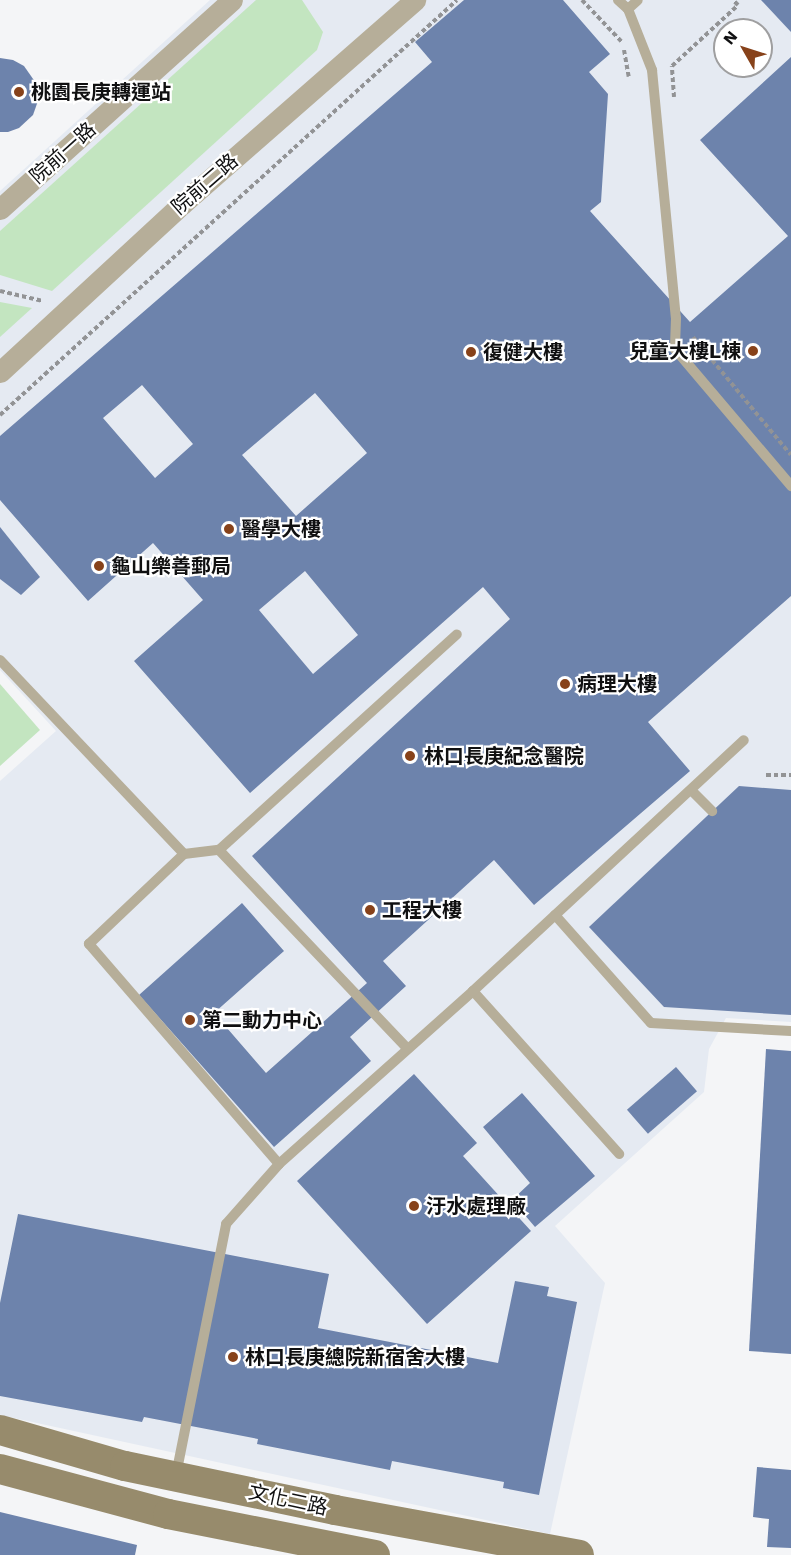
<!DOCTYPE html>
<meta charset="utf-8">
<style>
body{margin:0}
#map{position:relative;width:791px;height:1555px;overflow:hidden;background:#f4f5f7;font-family:"Work Sans","Noto Sans TC",sans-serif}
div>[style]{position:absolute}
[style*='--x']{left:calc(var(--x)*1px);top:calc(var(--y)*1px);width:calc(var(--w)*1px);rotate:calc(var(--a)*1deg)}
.built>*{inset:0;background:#e5eaf2}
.green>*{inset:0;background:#c3e5c0}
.building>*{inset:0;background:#6d83ac;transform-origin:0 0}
.path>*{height:4px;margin-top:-2px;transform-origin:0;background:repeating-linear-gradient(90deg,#929395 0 4.5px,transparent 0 7.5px)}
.lane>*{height:10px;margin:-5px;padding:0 5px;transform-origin:5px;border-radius:5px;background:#b6ae99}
.street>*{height:21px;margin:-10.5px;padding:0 10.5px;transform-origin:10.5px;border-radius:10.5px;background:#b6ae99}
.secondary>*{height:30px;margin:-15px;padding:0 15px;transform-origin:15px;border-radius:15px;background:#978b6c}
.dots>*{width:16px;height:16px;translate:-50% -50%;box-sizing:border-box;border:3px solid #fff;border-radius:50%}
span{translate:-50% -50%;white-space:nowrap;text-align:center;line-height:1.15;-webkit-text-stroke:4.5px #fff;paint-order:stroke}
.poi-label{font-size:20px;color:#101011;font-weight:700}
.left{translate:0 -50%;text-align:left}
.right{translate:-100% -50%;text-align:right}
.street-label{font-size:20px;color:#101011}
.north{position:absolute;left:713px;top:18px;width:60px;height:60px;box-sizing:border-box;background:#fff;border:2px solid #9f9fa0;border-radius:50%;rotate:309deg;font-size:16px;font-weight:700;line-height:24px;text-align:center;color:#101011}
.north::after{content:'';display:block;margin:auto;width:21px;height:27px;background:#87421a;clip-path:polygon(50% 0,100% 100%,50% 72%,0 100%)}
</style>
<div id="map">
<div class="built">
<div style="clip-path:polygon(evenodd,210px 0,791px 0,791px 1022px,726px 1018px,709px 1049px,704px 1092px,555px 1226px,605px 1283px,550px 1534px,0 1415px,0 781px,56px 731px,0 670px,0 191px,210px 0,725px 30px,761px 30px,761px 66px,725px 66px,725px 30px)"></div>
</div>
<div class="green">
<div style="clip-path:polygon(256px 0,302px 0,323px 32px,317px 50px,52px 291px,0 275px,0 231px)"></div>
<div style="clip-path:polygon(0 302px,32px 308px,0 337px)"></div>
<div style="clip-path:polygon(0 684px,40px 730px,0 766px)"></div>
</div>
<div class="building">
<div style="clip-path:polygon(evenodd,464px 0,563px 0,610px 54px,589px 72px,608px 94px,601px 202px,590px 211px,690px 322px,788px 236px,700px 140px,791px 57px,791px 596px,648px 722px,690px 771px,534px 905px,494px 860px,383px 961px,406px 986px,350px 1037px,371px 1061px,274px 1147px,139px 995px,242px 903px,284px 951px,214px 1013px,266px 1073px,367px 983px,252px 856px,510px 619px,483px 587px,250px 793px,134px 661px,203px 600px,153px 543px,88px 601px,0 500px,0 436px,432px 62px,415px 42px,464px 0,142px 385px,193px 444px,155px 478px,103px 418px,142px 385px,464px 0,315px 393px,367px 453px,296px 516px,242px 455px,315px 393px,464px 0,305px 571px,358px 635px,313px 674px,259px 610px,305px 571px)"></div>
<div style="clip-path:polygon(761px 0,791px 0,791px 32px)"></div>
<div style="clip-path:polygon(0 58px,13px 60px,24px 66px,38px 86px,39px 98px,33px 115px,19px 128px,8px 132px,0 132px)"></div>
<div style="clip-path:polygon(0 527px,40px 577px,21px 595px,0 579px)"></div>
<div style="clip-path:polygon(739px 786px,791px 790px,791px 1015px,664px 1007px,589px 927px)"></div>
<div style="clip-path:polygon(766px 1049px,791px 1051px,791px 1354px,749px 1351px)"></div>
<div style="left:676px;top:1067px;width:32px;height:65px;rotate:49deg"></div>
<div style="clip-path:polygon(414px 1074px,477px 1143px,463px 1156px,531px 1231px,427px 1324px,297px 1181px)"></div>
<div style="clip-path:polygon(522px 1093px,595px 1176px,535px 1227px,512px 1200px,530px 1183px,483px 1127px)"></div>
<div style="clip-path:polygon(18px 1214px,329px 1274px,318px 1328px,498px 1363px,515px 1281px,549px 1287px,547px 1296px,577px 1302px,539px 1495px,503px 1488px,504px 1482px,392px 1461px,390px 1470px,257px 1444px,258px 1439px,144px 1417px,142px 1422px,0 1396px,0 1303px)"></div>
<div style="clip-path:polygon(757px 1467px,791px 1470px,791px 1548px,767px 1547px,769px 1519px,753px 1517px)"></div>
<div style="clip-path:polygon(0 1512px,137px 1545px,135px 1555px,0 1555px)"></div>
</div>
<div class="path">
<div style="--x:582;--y:0;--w:57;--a:46.4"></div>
<div style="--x:624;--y:50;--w:27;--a:80"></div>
<div style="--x:674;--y:97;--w:31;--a:-94"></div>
<div style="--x:672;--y:66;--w:90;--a:-42.7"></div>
<div style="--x:738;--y:5;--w:7;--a:-135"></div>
<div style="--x:0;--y:291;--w:44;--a:13.1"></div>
<div style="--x:693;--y:337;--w:153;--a:50.3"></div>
<div style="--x:0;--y:415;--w:617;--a:-42.24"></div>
<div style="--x:766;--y:775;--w:25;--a:0"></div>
</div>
<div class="lane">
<div style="--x:618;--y:0;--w:13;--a:42"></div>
<div style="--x:628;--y:9;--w:66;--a:68.5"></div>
<div style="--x:652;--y:70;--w:249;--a:84.5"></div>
<div style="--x:676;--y:318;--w:31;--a:92"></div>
<div style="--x:675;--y:349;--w:180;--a:49.7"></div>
<div style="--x:628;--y:9;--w:13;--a:-42"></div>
<div style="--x:0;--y:660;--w:267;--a:46.5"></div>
<div style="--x:691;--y:790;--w:30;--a:45"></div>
<div style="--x:219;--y:850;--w:321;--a:-42.2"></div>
<div style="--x:555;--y:915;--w:144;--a:48.4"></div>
<div style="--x:651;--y:1023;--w:140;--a:3.3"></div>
<div style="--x:473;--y:991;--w:219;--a:48.1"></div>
<div style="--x:279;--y:1164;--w:291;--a:-130.8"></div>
<div style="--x:89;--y:944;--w:131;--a:-43.5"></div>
<div style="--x:184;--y:854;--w:35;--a:-7"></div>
<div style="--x:219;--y:850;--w:273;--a:46.5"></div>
<div style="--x:176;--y:1475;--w:256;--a:-78.7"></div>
<div style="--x:226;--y:1224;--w:80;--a:-48.5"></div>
<div style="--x:279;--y:1164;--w:260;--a:-41.7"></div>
<div style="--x:473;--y:991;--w:369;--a:-42.8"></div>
</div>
<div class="street">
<div style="--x:0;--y:209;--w:312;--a:-42"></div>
<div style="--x:0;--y:372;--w:248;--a:-42.7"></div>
<div style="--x:182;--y:204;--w:310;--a:-41.2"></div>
</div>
<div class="secondary">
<div style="--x:0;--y:1430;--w:130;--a:16.1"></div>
<div style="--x:125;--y:1466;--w:215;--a:11.8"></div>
<div style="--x:335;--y:1510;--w:248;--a:10.4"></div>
<div style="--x:0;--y:1469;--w:174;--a:15"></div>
<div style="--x:168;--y:1514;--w:211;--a:11.2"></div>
</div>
<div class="dots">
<div style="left:19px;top:92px;background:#87421a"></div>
<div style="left:753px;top:351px;background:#87421a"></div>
<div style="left:471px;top:352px;background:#87421a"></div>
<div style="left:229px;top:529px;background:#87421a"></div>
<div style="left:99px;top:566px;background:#87421a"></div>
<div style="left:565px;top:684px;background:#87421a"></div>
<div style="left:410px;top:756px;background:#87421a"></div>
<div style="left:370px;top:910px;background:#87421a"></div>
<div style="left:190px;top:1020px;background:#87421a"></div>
<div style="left:414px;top:1206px;background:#87421a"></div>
<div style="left:233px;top:1357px;background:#87421a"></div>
</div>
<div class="poi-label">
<span class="left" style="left:31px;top:92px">桃園長庚轉運站</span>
<span class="right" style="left:741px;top:351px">兒童大樓L棟</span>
<span class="left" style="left:483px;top:352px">復健大樓</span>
<span class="left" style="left:241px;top:529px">醫學大樓</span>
<span class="left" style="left:111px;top:566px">龜山樂善郵局</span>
<span class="left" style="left:577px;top:684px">病理大樓</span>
<span class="left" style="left:424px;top:756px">林口長庚紀念醫院</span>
<span class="left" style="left:382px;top:910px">工程大樓</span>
<span class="left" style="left:202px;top:1020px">第二動力中心</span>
<span class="left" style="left:426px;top:1206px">汙水處理廠</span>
<span class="left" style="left:245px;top:1357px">林口長庚總院新宿舍大樓</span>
</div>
<div class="street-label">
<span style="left:63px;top:153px;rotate:-42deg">院前一路</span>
<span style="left:205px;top:184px;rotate:-41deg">院前二路</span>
<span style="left:288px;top:1500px;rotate:12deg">文化二路</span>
</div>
<div class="north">N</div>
</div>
